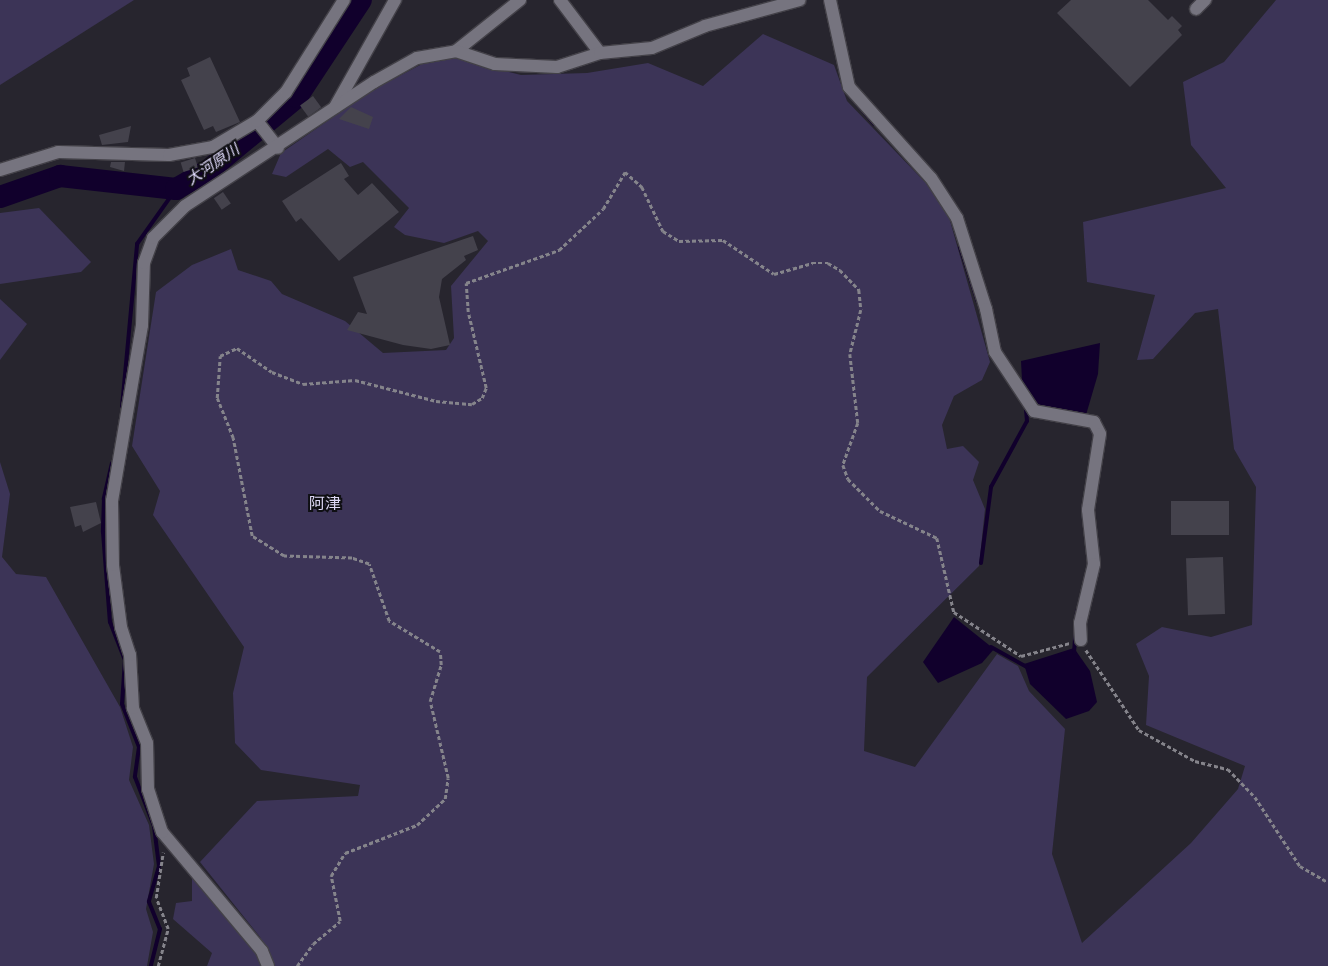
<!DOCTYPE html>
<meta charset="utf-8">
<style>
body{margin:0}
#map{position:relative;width:1328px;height:966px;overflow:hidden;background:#27252e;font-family:"Fira Sans","Noto Sans JP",sans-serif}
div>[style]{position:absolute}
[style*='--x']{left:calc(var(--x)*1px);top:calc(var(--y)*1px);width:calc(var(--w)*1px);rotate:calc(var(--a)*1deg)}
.green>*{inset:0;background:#3c3457}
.water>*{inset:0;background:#11002c}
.stream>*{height:4px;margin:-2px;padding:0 2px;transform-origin:2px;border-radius:2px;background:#11002c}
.river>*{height:22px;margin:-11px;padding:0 11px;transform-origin:11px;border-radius:11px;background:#11002c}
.building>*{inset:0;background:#44424c;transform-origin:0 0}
.path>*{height:2.5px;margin-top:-1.25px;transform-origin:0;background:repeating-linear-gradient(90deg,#85848b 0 4px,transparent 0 6.5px)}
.roads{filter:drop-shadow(1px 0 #434148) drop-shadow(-1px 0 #434148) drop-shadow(0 1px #434148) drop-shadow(0 -1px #434148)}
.minor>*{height:12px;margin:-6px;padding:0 6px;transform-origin:6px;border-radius:6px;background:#76747f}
span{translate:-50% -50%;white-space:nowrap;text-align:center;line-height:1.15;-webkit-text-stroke:4px #0f0f13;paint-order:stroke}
.water-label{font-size:15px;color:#e3ddff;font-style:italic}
.quarter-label{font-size:16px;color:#dcd7f4}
</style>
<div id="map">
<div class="green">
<div style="clip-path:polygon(0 0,134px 0,0 85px)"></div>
<div style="clip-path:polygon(1276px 0,1328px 0,1328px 966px,274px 966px,260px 937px,200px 862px,257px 801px,358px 796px,360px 785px,261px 770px,235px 743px,233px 693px,244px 647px,153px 515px,160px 491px,132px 446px,156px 292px,192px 265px,231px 249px,238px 270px,271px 281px,282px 294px,345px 321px,383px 353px,446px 350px,454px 338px,451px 286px,488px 241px,478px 231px,444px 243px,405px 235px,394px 227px,409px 208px,363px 162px,350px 167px,328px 149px,286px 177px,272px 174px,281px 153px,371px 91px,422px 64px,454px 58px,521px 75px,587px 73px,648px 63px,703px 86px,763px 34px,834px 65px,847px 101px,945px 203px,990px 362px,982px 380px,954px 396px,942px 425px,947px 449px,963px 446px,979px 462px,973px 480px,985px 509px,979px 566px,867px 677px,864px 751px,915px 767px,997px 654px,1018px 666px,1029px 691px,1065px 729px,1052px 854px,1082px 943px,1191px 843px,1238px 789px,1245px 766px,1146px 725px,1149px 676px,1136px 644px,1162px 627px,1211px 637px,1252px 625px,1256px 487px,1234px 449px,1218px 309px,1195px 313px,1153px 359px,1137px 360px,1155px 295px,1087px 282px,1083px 222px,1226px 188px,1191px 145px,1183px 82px,1224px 62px)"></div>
<div style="clip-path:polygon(39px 208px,91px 262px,81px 272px,0 284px,0 213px)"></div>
<div style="clip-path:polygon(0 299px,27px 324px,0 360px)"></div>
<div style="clip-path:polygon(0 462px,10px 494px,2px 557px,16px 574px,46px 577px,120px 707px,133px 747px,129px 780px,149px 825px,154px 864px,146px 909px,153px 932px,147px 966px,0 966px)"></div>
<div style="clip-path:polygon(192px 875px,259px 954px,262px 966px,207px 966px,212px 953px,173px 919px,176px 903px,192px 901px)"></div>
</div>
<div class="water">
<div style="clip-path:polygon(1100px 343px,1098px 374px,1086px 415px,1034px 404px,1022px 380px,1021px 361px)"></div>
<div style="clip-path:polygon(954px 617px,994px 649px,982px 663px,938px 683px,923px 662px)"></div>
<div style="clip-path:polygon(1074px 648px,1090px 671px,1097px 702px,1089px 711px,1066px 719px,1030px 684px,1024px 664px)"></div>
</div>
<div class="stream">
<div style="--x:847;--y:92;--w:42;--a:49.8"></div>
<div style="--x:960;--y:247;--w:58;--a:71.9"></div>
<div style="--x:122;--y:407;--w:164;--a:-84.7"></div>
<div style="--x:137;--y:244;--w:67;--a:-54.7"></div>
<div style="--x:112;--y:463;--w:37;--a:103"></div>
<div style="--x:104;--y:499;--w:33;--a:92"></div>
<div style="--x:103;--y:532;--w:90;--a:85.6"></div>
<div style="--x:110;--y:622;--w:41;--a:68.5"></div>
<div style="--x:125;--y:660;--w:44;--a:93.9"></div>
<div style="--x:122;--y:704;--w:46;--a:68.4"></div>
<div style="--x:139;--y:747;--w:30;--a:98"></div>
<div style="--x:135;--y:777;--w:53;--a:68.8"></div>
<div style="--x:154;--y:826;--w:40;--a:82.9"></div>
<div style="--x:159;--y:866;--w:37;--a:106"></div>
<div style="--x:149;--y:902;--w:29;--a:68"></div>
<div style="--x:160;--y:929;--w:38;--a:104"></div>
<div style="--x:981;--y:563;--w:77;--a:-82.5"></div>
<div style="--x:991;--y:487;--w:75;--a:-61.4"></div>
<div style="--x:1027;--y:421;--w:12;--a:-95"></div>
<div style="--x:991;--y:647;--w:41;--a:29.1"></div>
<div style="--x:1074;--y:653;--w:42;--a:-85.9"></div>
</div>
<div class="river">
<div style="--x:0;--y:197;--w:64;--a:-19.3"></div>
<div style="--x:60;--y:176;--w:117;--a:6.4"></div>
<div style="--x:176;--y:189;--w:39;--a:-30"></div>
<div style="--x:210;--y:169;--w:113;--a:-39.6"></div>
<div style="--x:297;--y:97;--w:116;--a:-56.6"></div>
</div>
<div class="building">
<div style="clip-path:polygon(1071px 0,1148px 0,1168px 20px,1172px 16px,1182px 26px,1178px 30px,1182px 35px,1130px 87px,1057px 13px)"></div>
<div style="clip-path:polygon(210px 57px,240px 122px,216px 132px,213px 126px,204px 130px,181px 80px,190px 76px,187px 68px)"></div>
<div style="left:313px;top:96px;width:14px;height:16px;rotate:54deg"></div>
<div style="clip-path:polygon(351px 107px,373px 117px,369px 129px,339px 119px)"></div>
<div style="clip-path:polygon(131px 126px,128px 142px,102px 145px,99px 135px)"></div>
<div style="left:195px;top:158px;width:10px;height:15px;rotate:73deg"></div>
<div style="clip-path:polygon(111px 162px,125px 162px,124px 171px,110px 167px)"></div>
<div style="clip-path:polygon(341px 163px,349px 176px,344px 179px,358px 195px,372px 183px,399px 212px,339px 261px,301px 218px,296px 222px,282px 201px)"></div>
<div style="left:223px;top:192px;width:14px;height:11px;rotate:56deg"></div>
<div style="clip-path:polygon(473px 236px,478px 250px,464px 256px,466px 260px,442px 279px,439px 297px,450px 345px,431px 349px,403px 345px,347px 330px,358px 312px,367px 314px,353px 277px)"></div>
<div style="left:1229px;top:501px;width:34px;height:58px;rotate:90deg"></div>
<div style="clip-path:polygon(96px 502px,101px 523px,83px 532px,81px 525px,75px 527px,70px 507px)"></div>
<div style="left:1223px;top:557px;width:57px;height:37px;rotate:88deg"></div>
</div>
<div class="path">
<div style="--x:1086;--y:650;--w:96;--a:56.5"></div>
<div style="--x:1139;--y:730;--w:64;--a:29"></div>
<div style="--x:1195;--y:761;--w:34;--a:14"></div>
<div style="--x:1228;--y:769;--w:39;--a:46"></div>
<div style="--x:1255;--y:797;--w:82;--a:56.9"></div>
<div style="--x:1300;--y:866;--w:32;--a:30"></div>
<div style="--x:158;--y:966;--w:38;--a:-75"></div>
<div style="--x:168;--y:929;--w:33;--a:-111"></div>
<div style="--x:156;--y:898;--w:46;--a:-81.2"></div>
<div style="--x:297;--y:966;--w:27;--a:-54"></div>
<div style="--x:313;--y:944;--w:35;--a:-40"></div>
<div style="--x:340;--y:921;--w:46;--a:-101.3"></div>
<div style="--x:331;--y:876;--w:27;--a:-59"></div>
<div style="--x:345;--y:853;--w:77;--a:-21.3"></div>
<div style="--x:417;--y:825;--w:38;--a:-43"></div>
<div style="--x:445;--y:799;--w:21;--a:-82"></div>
<div style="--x:448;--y:778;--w:79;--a:-103.2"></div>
<div style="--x:430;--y:701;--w:38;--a:-73"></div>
<div style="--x:441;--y:665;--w:13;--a:-94"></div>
<div style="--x:440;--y:652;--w:60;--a:-148.7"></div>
<div style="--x:389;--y:621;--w:60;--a:-109.3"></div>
<div style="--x:369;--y:564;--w:18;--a:-161"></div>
<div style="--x:352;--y:558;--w:68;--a:-178.3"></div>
<div style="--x:284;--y:556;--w:38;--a:-148"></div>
<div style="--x:252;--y:536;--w:100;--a:-101"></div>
<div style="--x:233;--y:438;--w:43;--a:-111.8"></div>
<div style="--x:217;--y:398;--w:42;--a:-85.9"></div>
<div style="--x:220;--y:356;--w:19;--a:-25"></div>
<div style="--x:237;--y:348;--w:42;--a:34.4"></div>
<div style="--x:272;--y:372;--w:33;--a:21"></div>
<div style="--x:303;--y:384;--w:52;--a:-4.4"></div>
<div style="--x:355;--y:380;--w:84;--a:14.5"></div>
<div style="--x:436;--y:401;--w:36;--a:5"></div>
<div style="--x:472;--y:404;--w:12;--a:-31"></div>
<div style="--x:482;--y:398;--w:11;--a:-68"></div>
<div style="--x:486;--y:388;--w:78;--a:-103.3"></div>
<div style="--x:468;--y:312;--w:29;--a:-94"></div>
<div style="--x:466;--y:283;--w:99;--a:-19.5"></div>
<div style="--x:559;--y:250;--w:60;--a:-43"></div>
<div style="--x:603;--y:209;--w:43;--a:-59.3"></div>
<div style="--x:625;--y:172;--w:23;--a:41"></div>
<div style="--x:642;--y:187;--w:49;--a:64.5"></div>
<div style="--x:663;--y:231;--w:19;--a:32"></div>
<div style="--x:679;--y:241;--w:44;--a:-1.3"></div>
<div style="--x:723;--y:240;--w:61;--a:33.7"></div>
<div style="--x:774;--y:274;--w:40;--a:-16"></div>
<div style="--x:812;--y:263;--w:16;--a:0"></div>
<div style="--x:828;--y:263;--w:14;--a:30"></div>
<div style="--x:840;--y:270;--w:28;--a:46"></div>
<div style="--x:859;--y:290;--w:20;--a:84"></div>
<div style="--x:861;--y:310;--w:45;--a:104"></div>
<div style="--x:850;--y:354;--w:69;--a:83.4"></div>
<div style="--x:858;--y:423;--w:45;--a:109.7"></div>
<div style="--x:843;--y:465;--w:15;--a:70"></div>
<div style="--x:848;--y:479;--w:45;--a:45"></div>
<div style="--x:880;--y:511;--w:63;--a:25.3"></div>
<div style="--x:937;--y:538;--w:76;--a:77.1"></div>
<div style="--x:954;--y:612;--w:80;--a:33.3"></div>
<div style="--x:1021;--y:656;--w:51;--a:-14.9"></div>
</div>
<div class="roads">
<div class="minor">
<div style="--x:560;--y:0;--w:66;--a:53"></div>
<div style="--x:830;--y:0;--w:89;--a:77.7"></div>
<div style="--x:849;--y:87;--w:122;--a:48"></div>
<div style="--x:931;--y:178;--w:48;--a:57"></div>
<div style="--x:957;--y:218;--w:96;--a:72.3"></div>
<div style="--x:986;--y:309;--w:44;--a:78.2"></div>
<div style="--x:995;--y:352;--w:71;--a:56.5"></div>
<div style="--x:1034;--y:411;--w:61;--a:10.4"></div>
<div style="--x:1094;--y:422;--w:13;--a:63"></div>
<div style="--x:1100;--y:434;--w:77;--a:99"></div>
<div style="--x:1088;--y:510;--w:54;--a:83.7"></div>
<div style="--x:1094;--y:564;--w:61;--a:103.3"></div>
<div style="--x:1080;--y:623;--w:17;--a:87"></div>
<div style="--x:1196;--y:9;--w:13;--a:-45"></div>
<div style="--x:456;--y:51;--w:82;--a:-38.6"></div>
<div style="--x:335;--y:107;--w:123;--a:-60.7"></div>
<div style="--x:257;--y:121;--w:34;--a:52"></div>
<div style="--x:0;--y:170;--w:61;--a:-17.2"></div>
<div style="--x:58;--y:152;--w:111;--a:1.5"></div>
<div style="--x:169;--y:155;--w:45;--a:-10.3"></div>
<div style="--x:213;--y:147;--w:51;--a:-30.6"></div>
<div style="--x:257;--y:121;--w:41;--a:-45"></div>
<div style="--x:286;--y:92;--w:109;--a:-57.8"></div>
<div style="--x:268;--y:966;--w:16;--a:-112"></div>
<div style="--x:262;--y:951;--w:155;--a:-130"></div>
<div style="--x:162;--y:832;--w:45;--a:-108"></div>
<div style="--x:148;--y:789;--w:46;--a:-91.2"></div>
<div style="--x:147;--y:743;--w:38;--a:-112"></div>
<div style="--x:133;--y:708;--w:53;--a:-93.2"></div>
<div style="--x:130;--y:655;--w:29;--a:-108"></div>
<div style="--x:121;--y:627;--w:63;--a:-97.4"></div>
<div style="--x:113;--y:565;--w:64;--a:-90.9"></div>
<div style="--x:112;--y:501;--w:179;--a:-80.3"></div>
<div style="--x:142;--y:325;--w:62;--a:-88.2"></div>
<div style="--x:144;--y:263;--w:27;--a:-70"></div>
<div style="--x:153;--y:238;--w:45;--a:-45"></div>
<div style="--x:185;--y:206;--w:226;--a:-33.3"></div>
<div style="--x:374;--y:82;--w:49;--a:-29.2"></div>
<div style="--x:417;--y:58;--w:40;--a:-10"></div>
<div style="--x:456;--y:51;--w:41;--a:18.4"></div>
<div style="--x:495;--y:64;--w:62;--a:2.8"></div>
<div style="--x:557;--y:67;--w:45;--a:-18"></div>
<div style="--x:600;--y:53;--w:52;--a:-5.5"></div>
<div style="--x:652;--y:48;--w:57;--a:-22.5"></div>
<div style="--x:705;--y:26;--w:98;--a:-15.3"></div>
</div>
</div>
<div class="water-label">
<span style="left:213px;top:165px;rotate:-34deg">大河原川</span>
</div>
<div class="quarter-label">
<span style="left:325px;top:504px">阿津</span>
</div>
</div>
